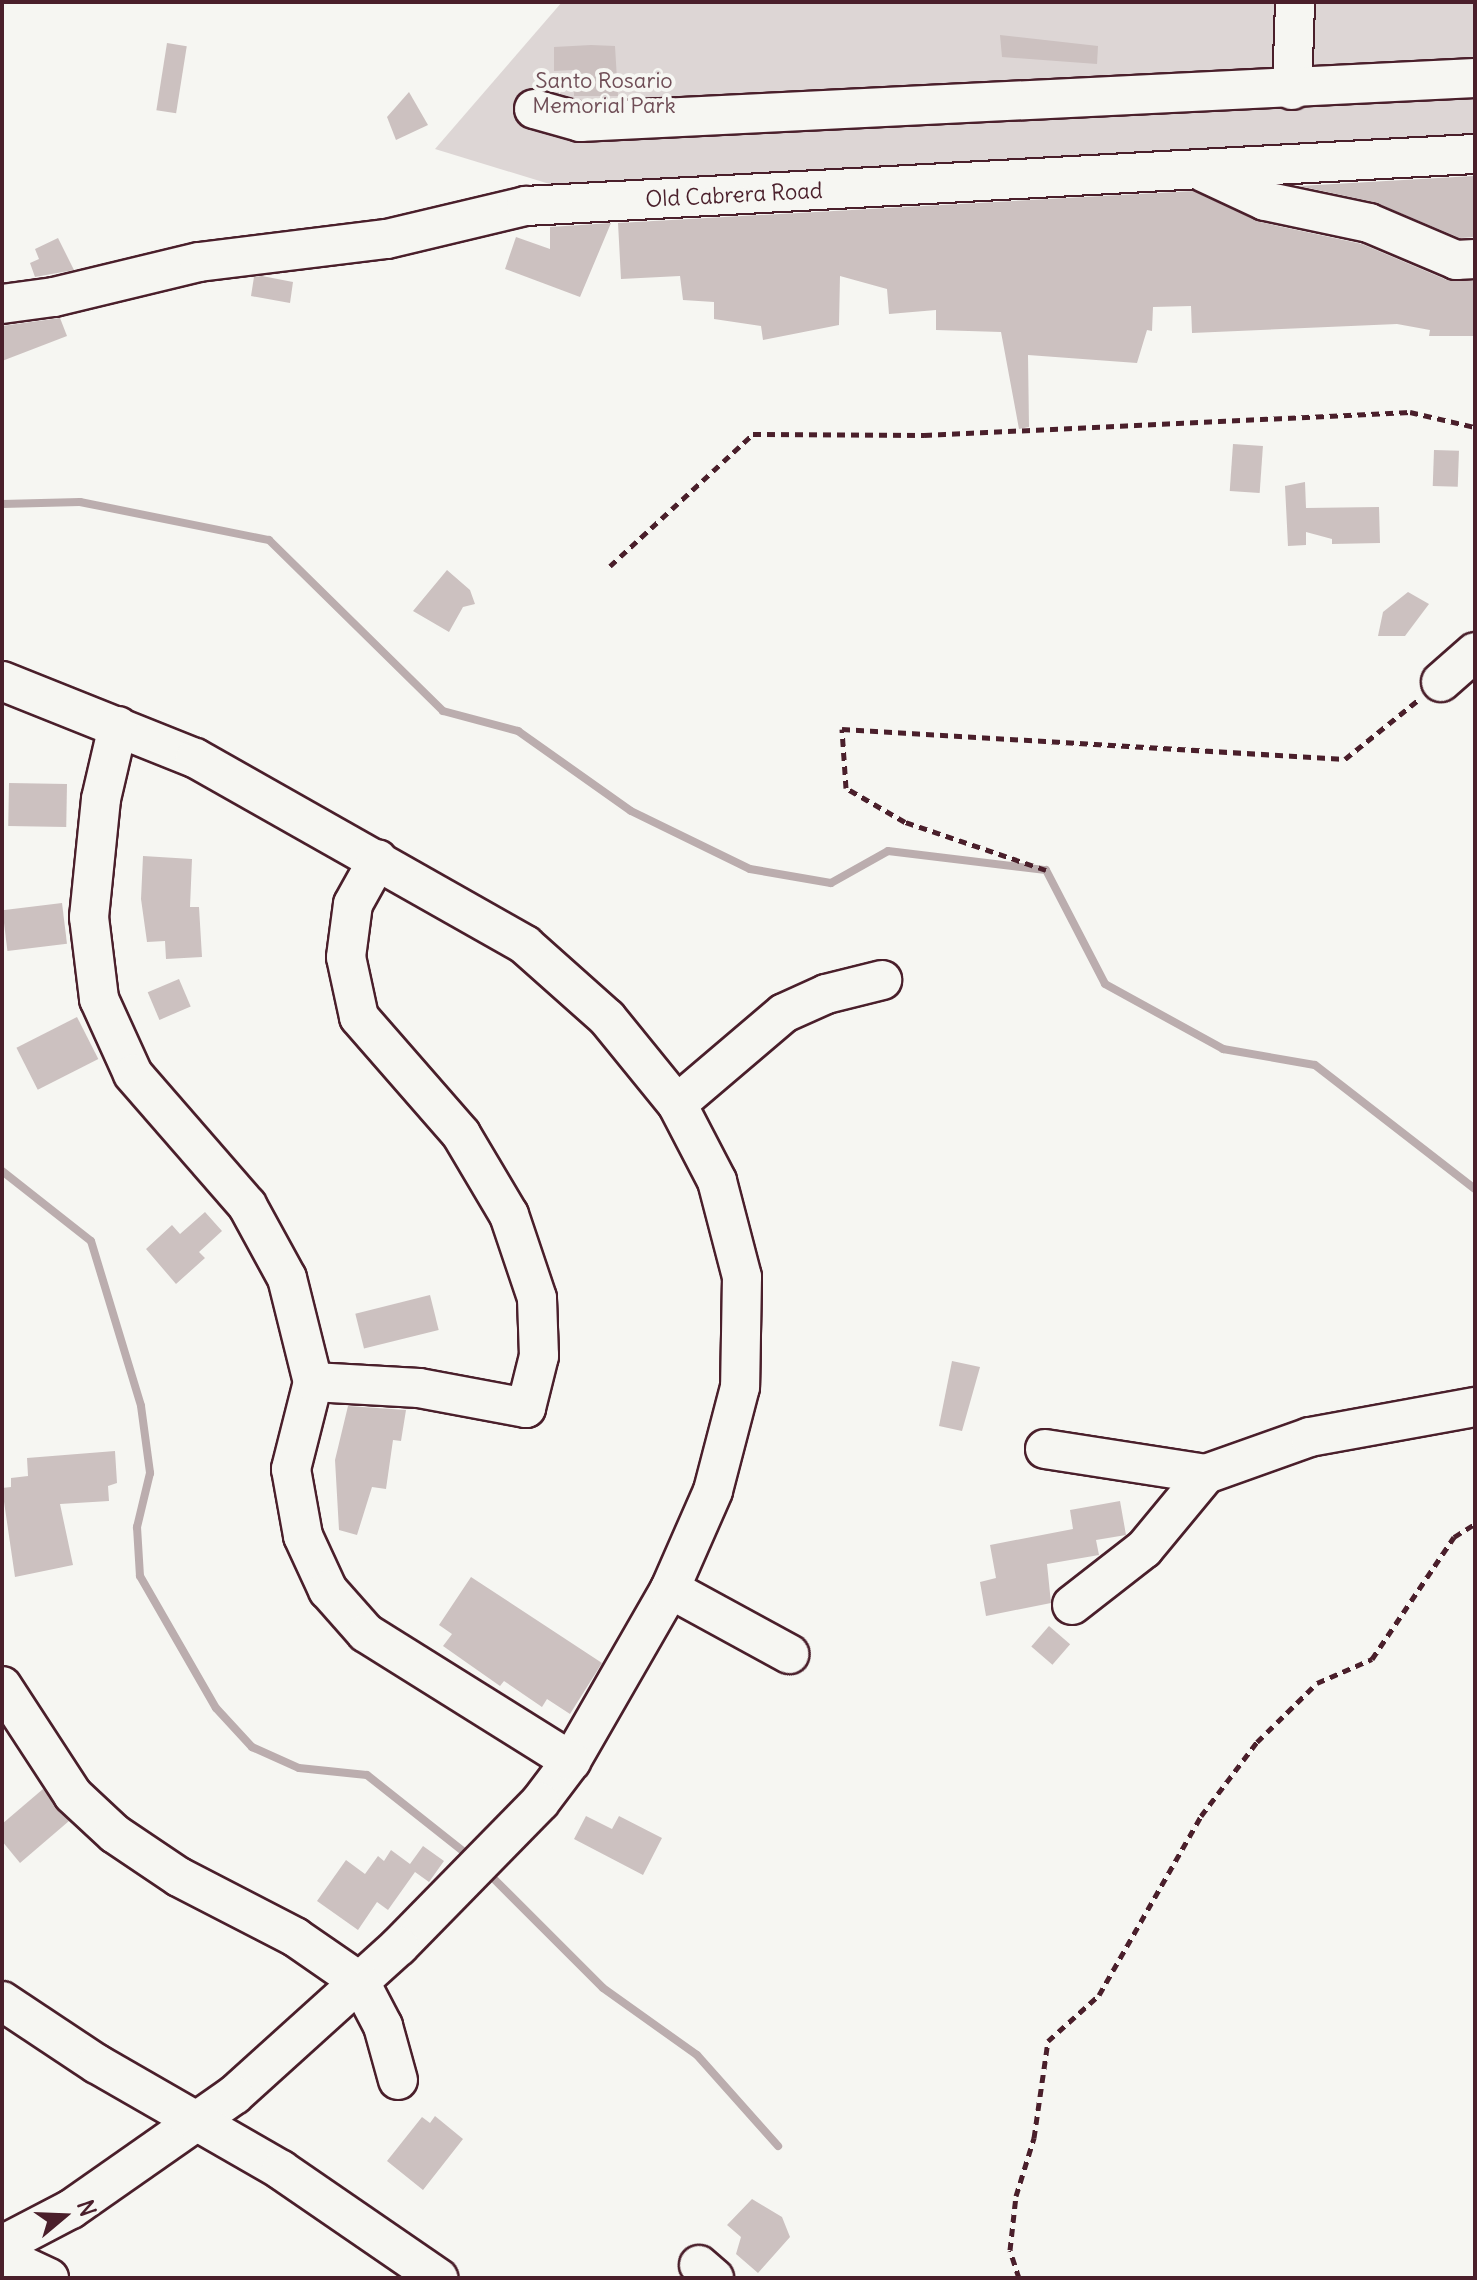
<!DOCTYPE html>
<style>
body{margin:0}
#map{position:relative;width:1477px;height:2280px;overflow:hidden;background:#f6f6f2;font-family:Delius,sans-serif}
div>[style]{position:absolute}
[style*='--x']{left:calc(var(--x)*1px);top:calc(var(--y)*1px);width:calc(var(--w)*1px);rotate:calc(var(--a)*1deg)}
.green>*{inset:0;background:#ddd6d5}
.stream>*{height:8px;margin:-4px;padding:0 4px;transform-origin:4px;border-radius:4px;background:#bbadae}
.building>*{inset:0;background:#ccc1c0;transform-origin:0 0}
.path>*{height:5px;margin-top:-2.5px;transform-origin:0;background:repeating-linear-gradient(90deg,#4a1f2b 0 8px,transparent 0 14px)}
.roads{filter:drop-shadow(2px 0 #4a1f2b) drop-shadow(-2px 0 #4a1f2b) drop-shadow(0 2px #4a1f2b) drop-shadow(0 -2px #4a1f2b)}
.minor>*{height:38px;margin:-19px;padding:0 19px;transform-origin:19px;border-radius:19px;background:#f6f6f2}
span{translate:-50% -50%;white-space:nowrap;text-align:center;line-height:1.15;-webkit-text-stroke:8px #f6f6f2;paint-order:stroke}
.park-label{font-size:22px;color:#6f4d56}
.street-label{font-size:22px;color:#4a1f2b}
.frame{position:absolute;inset:0;border:4px solid #4a1f2b;pointer-events:none}
.north{position:absolute;left:24px;top:2176px;width:80px;height:80px;-webkit-text-stroke:6px #f6f6f2;paint-order:stroke;rotate:71deg;font-size:22px;font-weight:700;line-height:32px;text-align:center;color:#4a1f2b}
.north::after{content:'';display:block;margin:auto;width:28px;height:36px;background:#4a1f2b;clip-path:polygon(50% 0,100% 100%,50% 72%,0 100%)}
</style>
<div id="map">
<div class="green">
<div style="clip-path:polygon(562px 2px,1475px 2px,1475px 138px,556px 186px,435px 149px)"></div>
</div>
<div class="stream">
<div style="--x:2;--y:504;--w:78;--a:-1.5"></div>
<div style="--x:80;--y:502;--w:193;--a:11.4"></div>
<div style="--x:269;--y:540;--w:244;--a:44.5"></div>
<div style="--x:443;--y:711;--w:78;--a:14.9"></div>
<div style="--x:518;--y:731;--w:138;--a:35.3"></div>
<div style="--x:631;--y:811;--w:132;--a:26"></div>
<div style="--x:750;--y:869;--w:82;--a:9.8"></div>
<div style="--x:831;--y:883;--w:65;--a:-29.3"></div>
<div style="--x:888;--y:851;--w:159;--a:6.9"></div>
<div style="--x:1046;--y:870;--w:128;--a:62.6"></div>
<div style="--x:1105;--y:984;--w:135;--a:28.8"></div>
<div style="--x:1223;--y:1049;--w:93;--a:9.9"></div>
<div style="--x:1315;--y:1065;--w:202;--a:37.8"></div>
<div style="--x:2;--y:1171;--w:113;--a:38.2"></div>
<div style="--x:91;--y:1241;--w:172;--a:73.1"></div>
<div style="--x:141;--y:1406;--w:68;--a:82.3"></div>
<div style="--x:150;--y:1473;--w:56;--a:103.5"></div>
<div style="--x:137;--y:1527;--w:49;--a:86.5"></div>
<div style="--x:140;--y:1576;--w:152;--a:60.1"></div>
<div style="--x:216;--y:1708;--w:53;--a:47.3"></div>
<div style="--x:252;--y:1747;--w:51;--a:24.1"></div>
<div style="--x:299;--y:1768;--w:68;--a:5.9"></div>
<div style="--x:367;--y:1775;--w:135;--a:38.4"></div>
<div style="--x:486;--y:1871;--w:165;--a:45"></div>
<div style="--x:603;--y:1988;--w:115;--a:35.5"></div>
<div style="--x:697;--y:2055;--w:122;--a:48.3"></div>
</div>
<div class="building">
<div style="clip-path:polygon(1000px 35px,1098px 46px,1097px 64px,1002px 57px)"></div>
<div style="left:167px;top:43px;width:20px;height:68px;rotate:9deg"></div>
<div style="clip-path:polygon(591px 45px,615px 46px,618px 96px,574px 96px,573px 70px,554px 71px,554px 47px)"></div>
<div style="clip-path:polygon(409px 92px,428px 125px,396px 140px,387px 117px)"></div>
<div style="clip-path:polygon(1473px 176px,1475px 237px,1460px 238px,1374px 202px,1299px 186px)"></div>
<div style="clip-path:polygon(1193px 191px,1260px 222px,1362px 244px,1447px 280px,1473px 281px,1474px 336px,1429px 336px,1430px 330px,1397px 324px,1192px 333px,1191px 306px,1153px 307px,1152px 331px,1147px 330px,1137px 363px,1028px 355px,1029px 427px,1019px 429px,1001px 332px,936px 330px,936px 310px,889px 314px,887px 289px,840px 276px,839px 325px,763px 340px,761px 326px,714px 319px,714px 302px,683px 300px,680px 276px,621px 279px,618px 223px)"></div>
<div style="clip-path:polygon(611px 223px,580px 297px,505px 269px,516px 237px,550px 249px,550px 227px)"></div>
<div style="clip-path:polygon(58px 238px,74px 270px,35px 277px,30px 263px,39px 259px,35px 249px)"></div>
<div style="clip-path:polygon(262px 276px,293px 282px,290px 303px,251px 296px,254px 277px)"></div>
<div style="clip-path:polygon(60px 318px,67px 336px,2px 361px,2px 326px)"></div>
<div style="left:1233px;top:444px;width:30px;height:47px;rotate:4deg"></div>
<div style="left:1434px;top:450px;width:25px;height:36px;rotate:2deg"></div>
<div style="clip-path:polygon(1305px 482px,1306px 508px,1379px 507px,1380px 543px,1332px 544px,1332px 539px,1306px 532px,1306px 545px,1288px 546px,1285px 486px)"></div>
<div style="clip-path:polygon(447px 570px,470px 590px,475px 604px,463px 607px,449px 632px,413px 611px)"></div>
<div style="clip-path:polygon(1408px 592px,1429px 604px,1405px 636px,1378px 636px,1383px 612px)"></div>
<div style="left:9px;top:783px;width:58px;height:43px;rotate:1deg"></div>
<div style="clip-path:polygon(143px 856px,192px 859px,190px 907px,199px 907px,202px 957px,166px 959px,165px 941px,147px 942px,141px 899px)"></div>
<div style="left:62px;top:903px;width:41px;height:60px;rotate:83deg"></div>
<div style="left:179px;top:979px;width:30px;height:34px;rotate:67deg"></div>
<div style="left:77px;top:1017px;width:47px;height:68px;rotate:63deg"></div>
<div style="clip-path:polygon(205px 1212px,222px 1231px,199px 1252px,205px 1258px,176px 1284px,146px 1249px,172px 1225px,180px 1234px)"></div>
<div style="left:430px;top:1295px;width:36px;height:77px;rotate:76deg"></div>
<div style="clip-path:polygon(952px 1361px,980px 1367px,962px 1431px,939px 1426px)"></div>
<div style="clip-path:polygon(348px 1406px,406px 1410px,401px 1441px,393px 1440px,386px 1489px,372px 1487px,357px 1535px,339px 1530px,335px 1460px)"></div>
<div style="clip-path:polygon(115px 1451px,117px 1483px,108px 1486px,109px 1501px,60px 1504px,73px 1565px,15px 1577px,2px 1488px,11px 1487px,11px 1478px,28px 1476px,27px 1458px)"></div>
<div style="clip-path:polygon(1120px 1501px,1126px 1535px,1096px 1540px,1099px 1555px,1047px 1564px,1051px 1603px,986px 1616px,980px 1582px,996px 1578px,990px 1545px,1073px 1529px,1070px 1510px)"></div>
<div style="clip-path:polygon(471px 1577px,602px 1663px,570px 1714px,547px 1699px,542px 1707px,504px 1681px,500px 1686px,443px 1646px,452px 1634px,439px 1625px)"></div>
<div style="left:1049px;top:1626px;width:28px;height:27px;rotate:41deg"></div>
<div style="clip-path:polygon(43px 1789px,69px 1821px,20px 1863px,2px 1841px,2px 1824px)"></div>
<div style="clip-path:polygon(586px 1816px,612px 1829px,619px 1816px,662px 1838px,643px 1875px,574px 1839px)"></div>
<div style="clip-path:polygon(423px 1846px,444px 1861px,429px 1882px,415px 1872px,388px 1910px,377px 1902px,358px 1930px,317px 1901px,346px 1860px,365px 1874px,378px 1856px,384px 1861px,391px 1850px,410px 1864px)"></div>
<div style="clip-path:polygon(435px 2116px,463px 2139px,423px 2190px,387px 2161px,422px 2117px,430px 2123px)"></div>
<div style="clip-path:polygon(752px 2199px,782px 2217px,790px 2237px,758px 2273px,736px 2254px,741px 2237px,727px 2225px)"></div>
</div>
<div class="path">
<div style="--x:610;--y:566;--w:195;--a:-42.7"></div>
<div style="--x:753;--y:434;--w:171;--a:0.3"></div>
<div style="--x:924;--y:435;--w:487;--a:-2.7"></div>
<div style="--x:1410;--y:412;--w:67;--a:13"></div>
<div style="--x:1046;--y:870;--w:149;--a:-161.2"></div>
<div style="--x:905;--y:822;--w:68;--a:-150"></div>
<div style="--x:846;--y:788;--w:59;--a:-93.9"></div>
<div style="--x:842;--y:729;--w:504;--a:3.41"></div>
<div style="--x:1345;--y:759;--w:94;--a:-38.9"></div>
<div style="--x:1019;--y:2278;--w:29;--a:-108"></div>
<div style="--x:1010;--y:2250;--w:54;--a:-83.7"></div>
<div style="--x:1016;--y:2196;--w:61;--a:-72.8"></div>
<div style="--x:1034;--y:2138;--w:98;--a:-81.8"></div>
<div style="--x:1048;--y:2041;--w:69;--a:-42"></div>
<div style="--x:1099;--y:1995;--w:206;--a:-60.3"></div>
<div style="--x:1201;--y:1816;--w:93;--a:-52.9"></div>
<div style="--x:1257;--y:1742;--w:84;--a:-44.5"></div>
<div style="--x:1317;--y:1683;--w:60;--a:-23.6"></div>
<div style="--x:1372;--y:1659;--w:147;--a:-56.1"></div>
<div style="--x:1454;--y:1537;--w:25;--a:-32"></div>
</div>
<div class="roads">
<div class="minor">
<div style="--x:1292;--y:90;--w:88;--a:-88"></div>
<div style="--x:534;--y:109;--w:48;--a:15.8"></div>
<div style="--x:580;--y:122;--w:896;--a:-2.81"></div>
<div style="--x:1203;--y:172;--w:68;--a:25.1"></div>
<div style="--x:1265;--y:201;--w:106;--a:11.9"></div>
<div style="--x:1369;--y:223;--w:95;--a:23"></div>
<div style="--x:1456;--y:260;--w:19;--a:-3"></div>
<div style="--x:2;--y:304;--w:52;--a:-7.7"></div>
<div style="--x:54;--y:297;--w:149;--a:-13.6"></div>
<div style="--x:199;--y:262;--w:189;--a:-7"></div>
<div style="--x:387;--y:239;--w:143;--a:-13.4"></div>
<div style="--x:526;--y:206;--w:950;--a:-3.14"></div>
<div style="--x:2;--y:681;--w:208;--a:21.8"></div>
<div style="--x:195;--y:758;--w:379;--a:29.5"></div>
<div style="--x:525;--y:945;--w:110;--a:41.7"></div>
<div style="--x:607;--y:1018;--w:111;--a:50.9"></div>
<div style="--x:677;--y:1104;--w:87;--a:62.5"></div>
<div style="--x:717;--y:1181;--w:99;--a:75.4"></div>
<div style="--x:742;--y:1277;--w:110;--a:91"></div>
<div style="--x:740;--y:1387;--w:107;--a:104.6"></div>
<div style="--x:713;--y:1491;--w:107;--a:113.7"></div>
<div style="--x:670;--y:1589;--w:198;--a:119.9"></div>
<div style="--x:571;--y:1761;--w:51;--a:127.1"></div>
<div style="--x:540;--y:1802;--w:202;--a:134.4"></div>
<div style="--x:399;--y:1946;--w:222;--a:137.9"></div>
<div style="--x:234;--y:2095;--w:199;--a:145"></div>
<div style="--x:71;--y:2209;--w:78;--a:152.4"></div>
<div style="--x:1441;--y:682;--w:45;--a:-41.4"></div>
<div style="--x:118;--y:726;--w:75;--a:103.1"></div>
<div style="--x:101;--y:799;--w:119;--a:95.8"></div>
<div style="--x:89;--y:917;--w:83;--a:83"></div>
<div style="--x:99;--y:999;--w:82;--a:65.6"></div>
<div style="--x:133;--y:1074;--w:174;--a:49"></div>
<div style="--x:247;--y:1205;--w:83;--a:61.3"></div>
<div style="--x:287;--y:1278;--w:107;--a:76"></div>
<div style="--x:313;--y:1382;--w:90;--a:104.2"></div>
<div style="--x:291;--y:1469;--w:68;--a:79.8"></div>
<div style="--x:303;--y:1536;--w:60;--a:65.2"></div>
<div style="--x:328;--y:1590;--w:57;--a:48.5"></div>
<div style="--x:366;--y:1633;--w:242;--a:32"></div>
<div style="--x:677;--y:1104;--w:140;--a:-40.4"></div>
<div style="--x:784;--y:1013;--w:46;--a:-24.3"></div>
<div style="--x:826;--y:994;--w:58;--a:-14"></div>
<div style="--x:313;--y:1382;--w:106;--a:3.2"></div>
<div style="--x:419;--y:1388;--w:109;--a:10.6"></div>
<div style="--x:526;--y:1408;--w:54;--a:-76"></div>
<div style="--x:539;--y:1356;--w:58;--a:-92"></div>
<div style="--x:537;--y:1298;--w:88;--a:-108.6"></div>
<div style="--x:509;--y:1215;--w:94;--a:-120.7"></div>
<div style="--x:461;--y:1134;--w:155;--a:-131.1"></div>
<div style="--x:359;--y:1017;--w:61;--a:-102.2"></div>
<div style="--x:346;--y:957;--w:53;--a:-82.5"></div>
<div style="--x:353;--y:904;--w:51;--a:-60.9"></div>
<div style="--x:1045;--y:1449;--w:163;--a:8.8"></div>
<div style="--x:1206;--y:1474;--w:110;--a:-19.6"></div>
<div style="--x:1310;--y:1437;--w:168;--a:-10.3"></div>
<div style="--x:670;--y:1589;--w:136;--a:28.6"></div>
<div style="--x:1072;--y:1605;--w:91;--a:-37.9"></div>
<div style="--x:1144;--y:1549;--w:97;--a:-50.4"></div>
<div style="--x:2;--y:1686;--w:130;--a:56.9"></div>
<div style="--x:73;--y:1795;--w:57;--a:42.9"></div>
<div style="--x:115;--y:1834;--w:77;--a:33.9"></div>
<div style="--x:179;--y:1877;--w:131;--a:27.3"></div>
<div style="--x:295;--y:1937;--w:79;--a:34.7"></div>
<div style="--x:360;--y:1982;--w:50;--a:62.4"></div>
<div style="--x:383;--y:2026;--w:56;--a:74.5"></div>
<div style="--x:2;--y:2001;--w:114;--a:33.6"></div>
<div style="--x:97;--y:2064;--w:212;--a:29.9"></div>
<div style="--x:281;--y:2170;--w:191;--a:34.5"></div>
<div style="--x:2;--y:2256;--w:52;--a:25.1"></div>
<div style="--x:699;--y:2265;--w:20;--a:41"></div>
</div>
</div>
<div class="park-label">
<span style="left:604px;top:93px">Santo Rosario<br>Memorial Park</span>
</div>
<div class="street-label">
<span style="left:734px;top:195px;rotate:-3deg">Old Cabrera Road</span>
</div>
<div class="frame"></div>
<div class="north">N</div>
</div>
